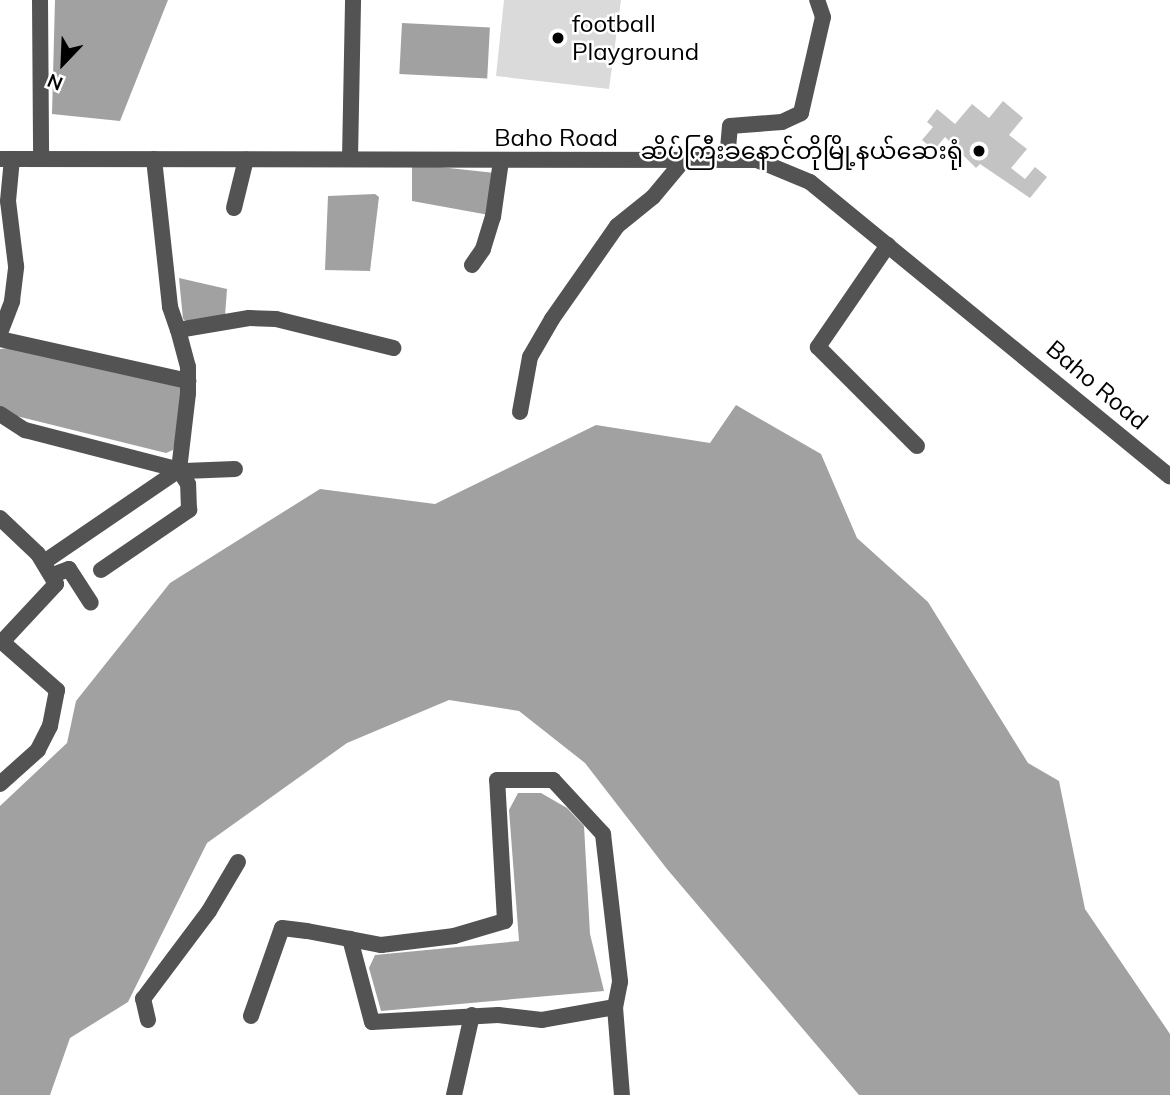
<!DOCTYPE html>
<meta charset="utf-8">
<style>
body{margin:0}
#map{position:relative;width:1170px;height:1095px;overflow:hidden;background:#fff;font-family:Mulish,"Noto Sans Myanmar",sans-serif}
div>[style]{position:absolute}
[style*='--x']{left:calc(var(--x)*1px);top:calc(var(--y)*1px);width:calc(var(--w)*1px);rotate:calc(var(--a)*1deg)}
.green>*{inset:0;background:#dadada}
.water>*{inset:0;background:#a1a1a1;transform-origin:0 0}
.building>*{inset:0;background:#c3c3c3}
.minor>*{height:16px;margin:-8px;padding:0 8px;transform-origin:8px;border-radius:8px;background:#535353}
.dots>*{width:19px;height:19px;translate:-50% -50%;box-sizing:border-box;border:4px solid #fff;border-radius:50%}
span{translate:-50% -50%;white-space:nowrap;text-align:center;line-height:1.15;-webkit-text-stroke:5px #fff;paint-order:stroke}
.poi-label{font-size:24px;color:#000}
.left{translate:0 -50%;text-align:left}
.right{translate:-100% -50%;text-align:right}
.street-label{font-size:24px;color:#000}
.north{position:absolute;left:28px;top:28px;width:70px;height:70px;-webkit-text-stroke:5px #fff;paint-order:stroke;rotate:203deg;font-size:19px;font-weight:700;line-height:28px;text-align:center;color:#000}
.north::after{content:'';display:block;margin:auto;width:24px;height:32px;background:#000;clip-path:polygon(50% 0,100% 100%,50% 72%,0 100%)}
</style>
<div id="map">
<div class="green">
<div style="clip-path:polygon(504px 0,621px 0,609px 89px,496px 76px)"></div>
</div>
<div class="water">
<div style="clip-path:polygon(55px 0,168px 0,120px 121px,52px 114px)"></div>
<div style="left:402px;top:23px;width:88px;height:51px;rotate:3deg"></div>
<div style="clip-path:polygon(412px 164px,495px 173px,489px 215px,412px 201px)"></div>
<div style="clip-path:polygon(375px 194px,379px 197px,370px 271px,325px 270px,328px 196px)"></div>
<div style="clip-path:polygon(179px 278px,227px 289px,225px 316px,188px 322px,183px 319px)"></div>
<div style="clip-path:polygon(9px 348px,185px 387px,188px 393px,173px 450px,166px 453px,0 412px,0 349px)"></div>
<div style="clip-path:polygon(736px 405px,821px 454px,857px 538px,928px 602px,1028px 763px,1059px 781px,1085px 909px,1170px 1034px,1170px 1095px,859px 1095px,667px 869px,585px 763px,519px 711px,449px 700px,347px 743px,207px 843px,128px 1002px,70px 1038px,50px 1095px,0 1095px,0 806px,67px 743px,76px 701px,170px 583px,320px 489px,435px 504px,596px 425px,710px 443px)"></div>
<div style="clip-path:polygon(518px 793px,541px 793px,567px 808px,584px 826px,590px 934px,604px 991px,381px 1011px,369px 968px,375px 955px,519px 941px,509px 810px)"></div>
</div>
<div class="building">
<div style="clip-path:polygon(1003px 101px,1023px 118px,1009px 135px,1027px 149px,1011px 168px,1025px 179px,1035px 167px,1047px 177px,1030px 198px,980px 164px,976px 168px,945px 137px,934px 150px,922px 140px,933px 127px,927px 122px,937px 109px,955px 124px,972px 104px,989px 118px)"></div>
</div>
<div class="minor">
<div style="--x:40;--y:0;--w:159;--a:89.6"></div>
<div style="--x:0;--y:159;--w:757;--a:0.08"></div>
<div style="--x:757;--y:160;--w:57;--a:22.5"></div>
<div style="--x:810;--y:182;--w:465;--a:39.3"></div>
<div style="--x:154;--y:159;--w:149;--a:83.8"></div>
<div style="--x:170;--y:307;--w:24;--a:71"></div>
<div style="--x:178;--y:330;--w:72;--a:-9.6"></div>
<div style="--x:249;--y:318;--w:27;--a:2"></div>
<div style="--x:276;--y:319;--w:121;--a:13.9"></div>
<div style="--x:350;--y:159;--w:159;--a:-88.9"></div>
<div style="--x:727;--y:160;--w:34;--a:-85"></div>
<div style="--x:730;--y:126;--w:52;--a:-4.4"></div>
<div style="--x:782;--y:122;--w:21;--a:-25"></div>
<div style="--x:801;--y:113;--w:98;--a:-77.1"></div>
<div style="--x:823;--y:17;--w:18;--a:-109"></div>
<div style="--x:234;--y:208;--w:50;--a:-76.2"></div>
<div style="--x:888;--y:245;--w:124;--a:124.5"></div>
<div style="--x:818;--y:347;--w:140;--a:45"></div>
<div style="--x:472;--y:265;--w:19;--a:-55"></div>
<div style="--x:483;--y:249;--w:34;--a:-73"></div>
<div style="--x:493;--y:217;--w:57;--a:-81.9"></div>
<div style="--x:0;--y:333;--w:34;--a:-69"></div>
<div style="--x:12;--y:301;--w:35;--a:-83"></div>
<div style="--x:16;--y:266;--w:65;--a:-97"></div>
<div style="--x:8;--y:201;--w:42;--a:-84.6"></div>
<div style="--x:0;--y:339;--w:193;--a:12.6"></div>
<div style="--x:520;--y:412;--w:56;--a:-79.7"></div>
<div style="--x:530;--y:357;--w:44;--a:-59.9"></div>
<div style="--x:552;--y:319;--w:113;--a:-55"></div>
<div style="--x:617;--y:226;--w:46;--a:-38.9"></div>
<div style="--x:653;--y:197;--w:47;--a:-50.2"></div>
<div style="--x:0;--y:414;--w:30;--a:33"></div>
<div style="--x:25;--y:430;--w:164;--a:14.5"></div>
<div style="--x:184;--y:471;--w:51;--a:-2.2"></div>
<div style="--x:0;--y:518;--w:52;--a:43.5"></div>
<div style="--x:38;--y:554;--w:35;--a:59"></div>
<div style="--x:56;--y:584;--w:79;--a:133"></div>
<div style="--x:44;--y:562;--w:163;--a:-34.3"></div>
<div style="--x:101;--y:570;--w:107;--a:-34.3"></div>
<div style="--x:189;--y:510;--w:26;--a:-92"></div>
<div style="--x:188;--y:484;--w:17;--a:-123"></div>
<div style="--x:179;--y:470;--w:78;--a:-83.3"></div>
<div style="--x:188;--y:393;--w:26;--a:-90"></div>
<div style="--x:188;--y:367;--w:38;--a:-105"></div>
<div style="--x:53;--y:575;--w:17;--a:-21"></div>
<div style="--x:69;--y:569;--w:40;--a:57.1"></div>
<div style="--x:0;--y:640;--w:76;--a:41.3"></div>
<div style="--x:57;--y:690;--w:37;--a:101"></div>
<div style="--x:50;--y:726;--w:27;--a:117"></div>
<div style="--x:38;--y:750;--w:51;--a:138.2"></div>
<div style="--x:615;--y:1007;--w:88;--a:85.5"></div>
<div style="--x:251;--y:1016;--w:93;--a:-70.6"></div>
<div style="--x:282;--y:928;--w:25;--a:7"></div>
<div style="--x:307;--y:931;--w:44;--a:10.5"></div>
<div style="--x:350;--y:939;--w:32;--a:11"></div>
<div style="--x:381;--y:945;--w:74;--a:-7"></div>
<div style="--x:454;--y:936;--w:53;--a:-16.4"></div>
<div style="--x:505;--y:921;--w:141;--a:-93.2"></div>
<div style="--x:497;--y:780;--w:56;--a:0"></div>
<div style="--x:553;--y:780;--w:74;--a:47.2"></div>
<div style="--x:603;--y:834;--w:149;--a:83.4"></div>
<div style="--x:620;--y:982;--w:25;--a:101"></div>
<div style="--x:615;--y:1007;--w:74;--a:169.9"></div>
<div style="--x:542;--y:1020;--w:44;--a:-173.5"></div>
<div style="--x:498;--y:1015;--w:126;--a:176.8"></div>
<div style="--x:372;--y:1022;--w:86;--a:-104.8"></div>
<div style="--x:148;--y:1020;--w:22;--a:-103"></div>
<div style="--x:143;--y:999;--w:110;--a:-53.1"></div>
<div style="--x:209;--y:911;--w:57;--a:-59.4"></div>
<div style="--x:454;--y:1095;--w:82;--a:-77.3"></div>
</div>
<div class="dots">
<div style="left:558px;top:38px;background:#000"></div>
<div style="left:979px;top:151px;background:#000"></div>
</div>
<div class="poi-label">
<span class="left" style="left:572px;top:38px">football<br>Playground</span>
<span class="right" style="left:963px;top:151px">ဆိပ်ကြီးခနောင်တိုမြို့နယ်ဆေးရုံ</span>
</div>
<div class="street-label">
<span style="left:556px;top:138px">Baho Road</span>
<span style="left:1097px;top:385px;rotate:40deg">Baho Road</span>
</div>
<div class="north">N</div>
</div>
